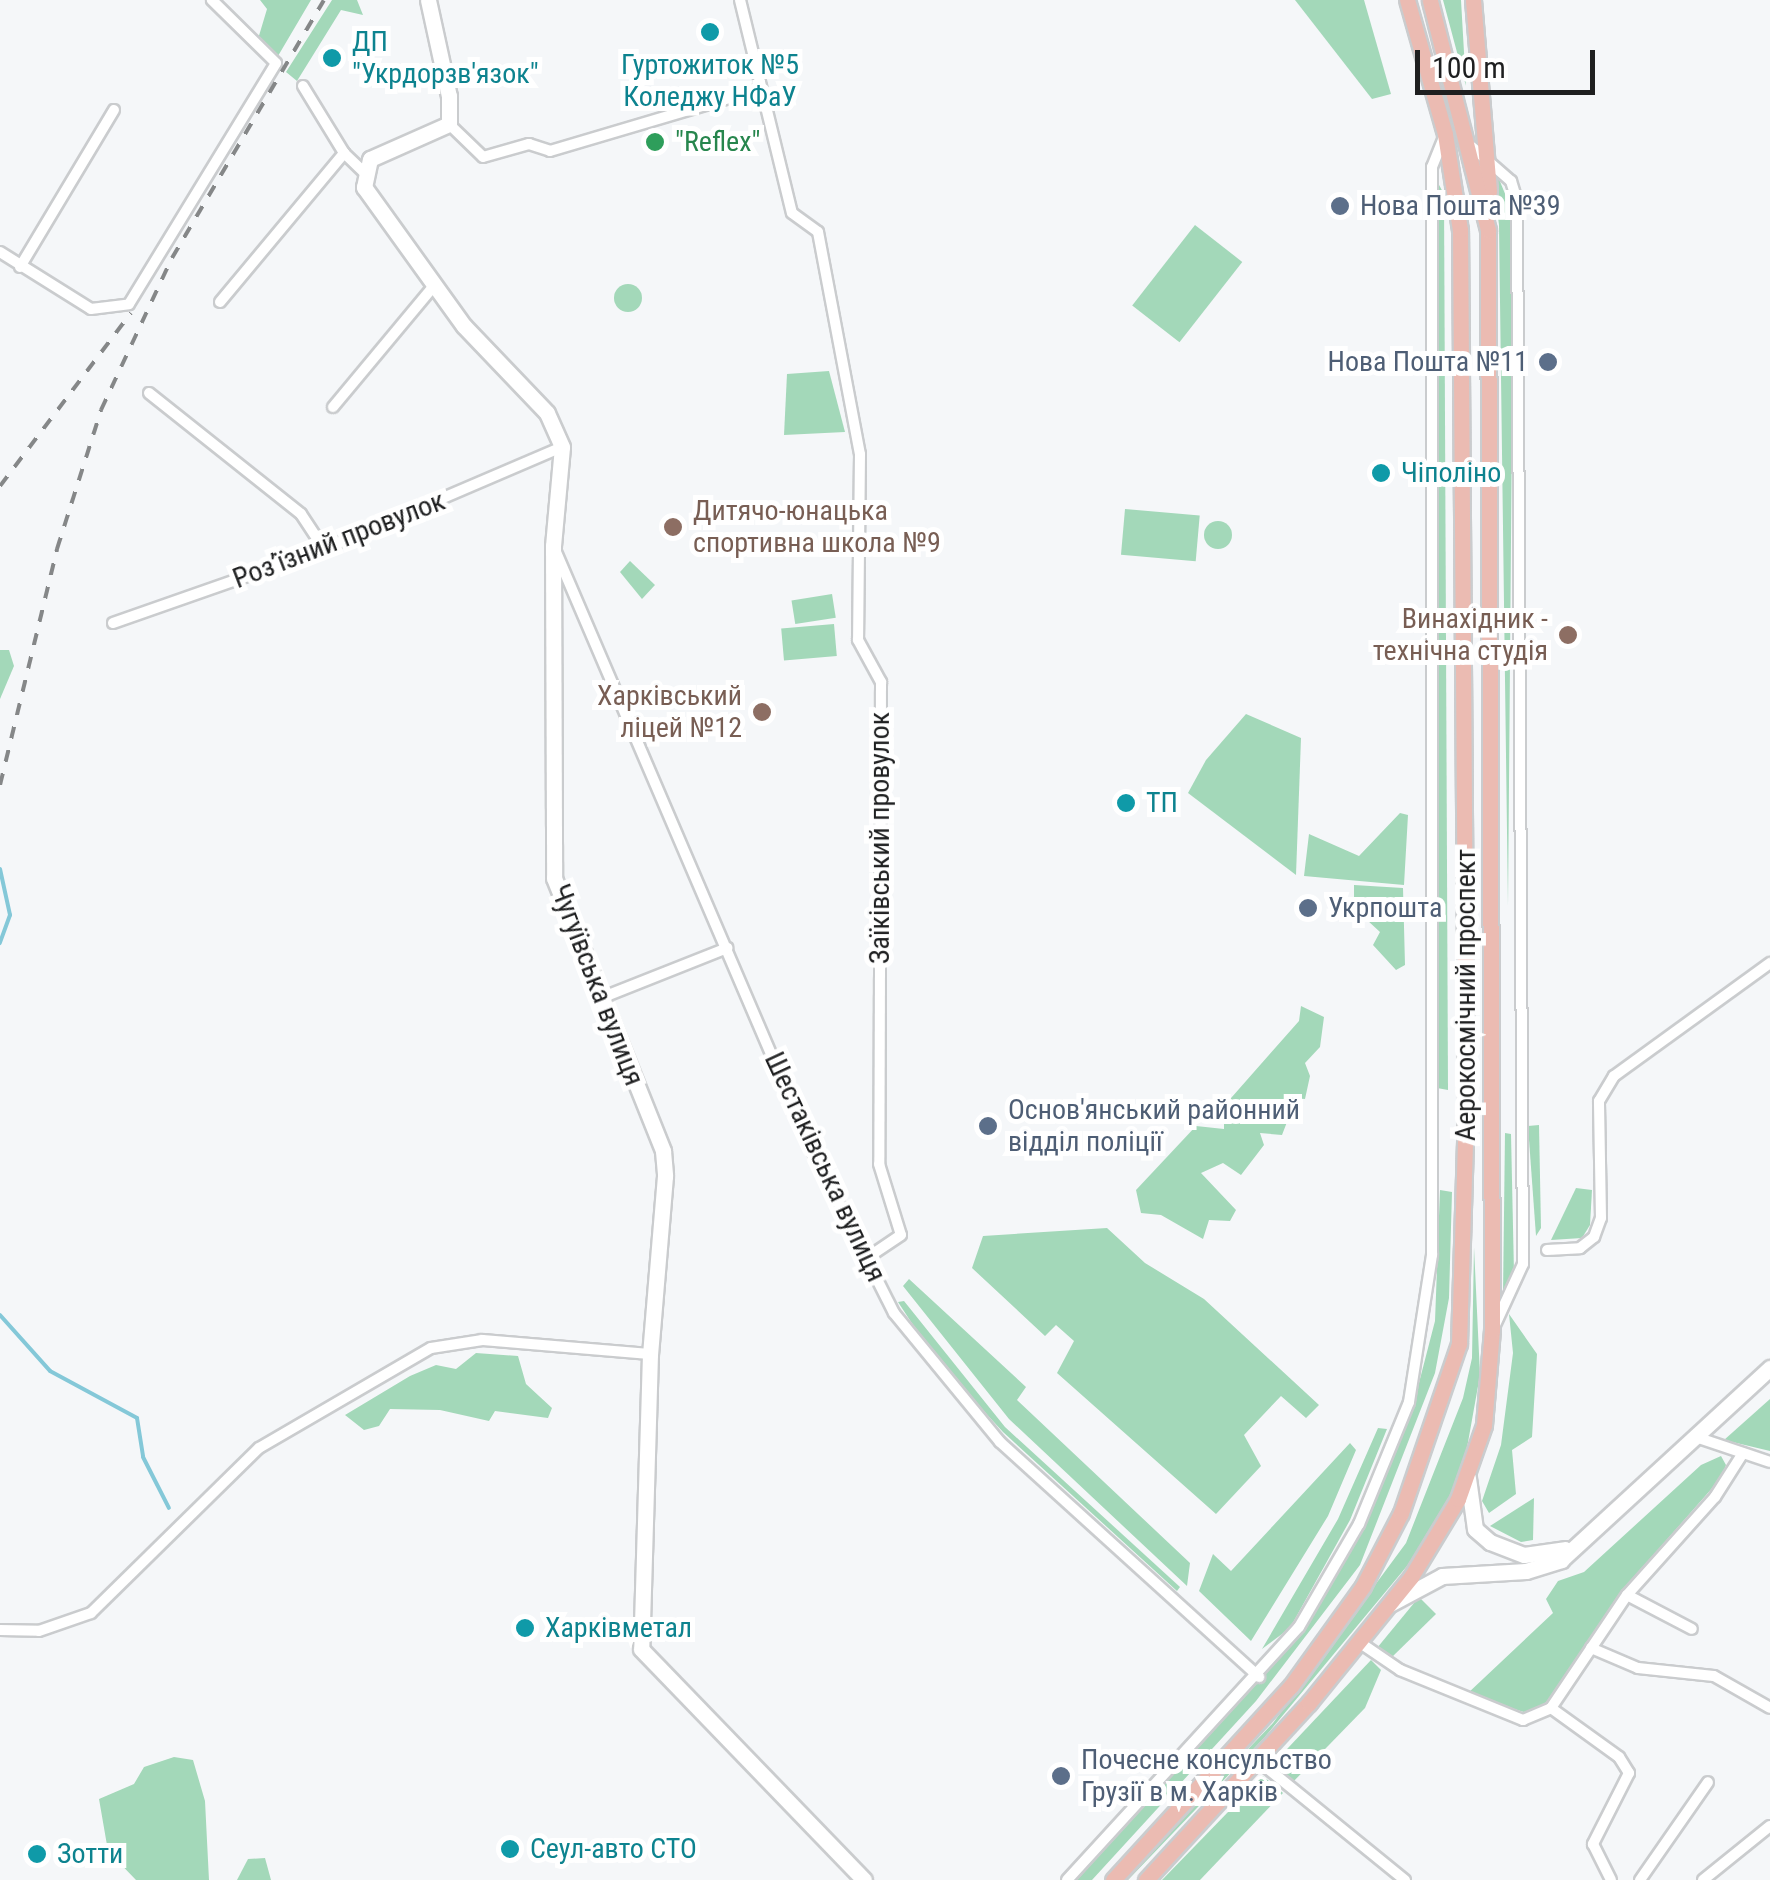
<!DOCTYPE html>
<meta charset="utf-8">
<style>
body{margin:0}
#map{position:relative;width:1770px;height:1880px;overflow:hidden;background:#f5f7f9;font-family:"Roboto Condensed",sans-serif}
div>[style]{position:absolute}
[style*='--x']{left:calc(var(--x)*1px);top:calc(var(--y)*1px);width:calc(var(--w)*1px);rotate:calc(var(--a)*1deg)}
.green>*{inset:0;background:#a3d8b9;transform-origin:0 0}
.round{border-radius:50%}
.stream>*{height:4px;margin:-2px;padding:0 2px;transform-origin:2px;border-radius:2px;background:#84c8d8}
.roads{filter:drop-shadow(2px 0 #caccce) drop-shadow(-2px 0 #caccce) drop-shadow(0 2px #caccce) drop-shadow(0 -2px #caccce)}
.street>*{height:10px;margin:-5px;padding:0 5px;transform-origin:5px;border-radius:5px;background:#fff}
.secondary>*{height:15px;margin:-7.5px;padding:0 7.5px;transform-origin:7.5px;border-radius:7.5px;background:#fff}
.primary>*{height:15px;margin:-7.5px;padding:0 7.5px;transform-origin:7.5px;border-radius:7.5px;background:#ebbbb2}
.rail>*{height:4px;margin-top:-2px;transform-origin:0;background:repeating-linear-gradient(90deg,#858788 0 12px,transparent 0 24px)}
.dots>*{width:28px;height:28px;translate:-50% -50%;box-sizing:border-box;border:5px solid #fff;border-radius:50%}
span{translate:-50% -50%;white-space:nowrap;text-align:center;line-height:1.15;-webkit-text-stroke:10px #fff;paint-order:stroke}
.culture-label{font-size:28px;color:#0d838f}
.left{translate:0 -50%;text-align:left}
.leisure-label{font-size:28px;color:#27864d}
.service-label{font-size:28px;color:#4e5e75}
.right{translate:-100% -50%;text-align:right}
.education-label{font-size:28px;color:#785e54}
.street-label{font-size:28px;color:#1e1f20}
.scale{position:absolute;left:1415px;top:50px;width:180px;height:45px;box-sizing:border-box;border:5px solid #1e1f20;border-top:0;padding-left:12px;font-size:30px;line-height:35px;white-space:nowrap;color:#1e1f20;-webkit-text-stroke:8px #fff;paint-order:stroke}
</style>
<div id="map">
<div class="green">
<div style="clip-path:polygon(260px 0,311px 0,278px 56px,258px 39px,267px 9px)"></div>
<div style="clip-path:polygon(332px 0,357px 0,363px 15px,341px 10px,297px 81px,286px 72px)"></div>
<div style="clip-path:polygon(1295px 0,1364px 0,1391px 94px,1372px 99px)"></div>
<div style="clip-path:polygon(1443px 0,1461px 0,1466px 87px,1466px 86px)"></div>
<div style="clip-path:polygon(1499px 179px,1510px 206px,1513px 296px,1508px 907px,1499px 225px,1493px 180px)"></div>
<div style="clip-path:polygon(1438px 183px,1444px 194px,1448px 1090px,1437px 1088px)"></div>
<div style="left:1195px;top:225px;width:60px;height:102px;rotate:38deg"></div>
<div class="round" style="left:614px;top:284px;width:28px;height:28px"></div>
<div style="clip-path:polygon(829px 371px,845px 432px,784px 435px,787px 374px)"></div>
<div style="left:1125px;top:509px;width:75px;height:46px;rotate:5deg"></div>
<div class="round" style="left:1204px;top:521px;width:28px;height:28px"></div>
<div style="clip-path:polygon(630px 561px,655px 585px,642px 599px,620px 572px)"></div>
<div style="left:832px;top:594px;width:24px;height:41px;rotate:81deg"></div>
<div style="left:834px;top:624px;width:32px;height:53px;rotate:85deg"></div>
<div style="clip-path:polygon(0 650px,9px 650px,14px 666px,0 699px)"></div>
<div style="clip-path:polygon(1246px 714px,1301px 738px,1296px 875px,1188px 793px,1206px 760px)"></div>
<div style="clip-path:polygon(1400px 813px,1408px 815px,1404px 885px,1304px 876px,1309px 834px,1359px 856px)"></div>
<div style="clip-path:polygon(1354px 885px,1403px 888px,1405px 965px,1396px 970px,1373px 945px,1380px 932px,1354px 908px)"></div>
<div style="clip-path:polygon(1301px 1006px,1324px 1017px,1320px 1047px,1305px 1063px,1310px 1076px,1305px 1099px,1292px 1098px,1278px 1110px,1287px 1122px,1282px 1135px,1260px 1133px,1264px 1145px,1241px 1175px,1223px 1163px,1201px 1173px,1236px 1210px,1230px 1221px,1209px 1220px,1203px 1239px,1161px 1215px,1141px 1213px,1136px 1190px,1196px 1126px,1224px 1129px,1224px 1106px,1299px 1021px)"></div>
<div style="clip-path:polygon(1539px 1125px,1541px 1228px,1536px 1236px,1528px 1126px)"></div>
<div style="clip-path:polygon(1505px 1133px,1511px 1134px,1514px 1273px,1503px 1296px)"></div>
<div style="clip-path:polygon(1576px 1188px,1592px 1190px,1590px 1225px,1582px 1238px,1551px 1240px)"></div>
<div style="clip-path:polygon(1440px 1190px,1452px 1192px,1449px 1298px,1435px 1373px,1360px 1565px,1256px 1701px,1092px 1880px,1075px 1880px,1303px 1630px,1361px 1530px,1413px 1406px,1435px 1321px)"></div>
<div style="clip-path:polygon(1107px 1228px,1145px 1263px,1204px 1299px,1319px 1405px,1306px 1418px,1281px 1396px,1244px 1435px,1261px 1466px,1216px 1514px,1057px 1373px,1074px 1341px,1056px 1325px,1045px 1336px,972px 1268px,983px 1236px)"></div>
<div style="clip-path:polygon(1474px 1247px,1480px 1375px,1465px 1459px,1445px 1509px,1407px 1566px,1264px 1738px,1128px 1880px,1123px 1880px,1273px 1723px,1406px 1543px,1463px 1398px,1472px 1358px)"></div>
<div style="clip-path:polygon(909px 1279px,1026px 1387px,1017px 1400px,1190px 1563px,1187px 1586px,1009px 1419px,903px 1286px)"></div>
<div style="clip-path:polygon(904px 1301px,1005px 1427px,1180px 1587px,1177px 1591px,1003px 1432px,934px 1357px,898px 1302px)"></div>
<div style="clip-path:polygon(1509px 1314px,1537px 1354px,1532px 1437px,1512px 1450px,1516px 1494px,1489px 1513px,1482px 1501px,1501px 1445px,1513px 1353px)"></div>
<div style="clip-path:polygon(476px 1353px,518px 1356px,526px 1384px,552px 1408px,548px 1418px,495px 1411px,489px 1421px,440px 1410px,390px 1409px,379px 1426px,364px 1430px,345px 1415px,410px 1376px,436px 1365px,456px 1369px)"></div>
<div style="clip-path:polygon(1770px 1399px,1770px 1451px,1724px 1440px)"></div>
<div style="clip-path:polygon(1378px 1428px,1387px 1429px,1350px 1520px,1290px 1628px,1262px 1649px,1338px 1519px)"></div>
<div style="clip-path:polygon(1350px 1443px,1356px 1450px,1328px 1516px,1251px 1641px,1199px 1591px,1213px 1554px,1231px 1571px)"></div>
<div style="clip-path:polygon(1721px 1456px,1726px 1465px,1721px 1478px,1629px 1583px,1546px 1704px,1527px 1713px,1467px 1694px,1553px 1613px,1546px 1599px,1558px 1581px,1584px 1572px,1701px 1465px)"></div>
<div style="clip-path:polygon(1534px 1498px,1533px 1540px,1521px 1542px,1490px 1526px)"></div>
<div style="clip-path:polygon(1419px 1597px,1436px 1614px,1391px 1658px,1377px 1648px)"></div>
<div style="clip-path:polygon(1371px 1660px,1381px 1670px,1365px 1708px,1291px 1784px,1271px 1766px)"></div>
<div style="clip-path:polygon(174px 1757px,193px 1760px,205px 1801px,209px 1880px,136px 1880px,108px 1851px,99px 1799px,134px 1784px,144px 1767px)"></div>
<div style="clip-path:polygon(1263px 1776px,1283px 1793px,1200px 1880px,1162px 1880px)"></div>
<div style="clip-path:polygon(265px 1858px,271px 1880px,237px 1880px,248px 1859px)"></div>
</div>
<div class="stream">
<div style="--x:0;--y:869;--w:47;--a:77.7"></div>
<div style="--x:10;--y:915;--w:30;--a:110"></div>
<div style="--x:0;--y:1315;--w:75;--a:48.2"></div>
<div style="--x:50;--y:1371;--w:99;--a:28.4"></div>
<div style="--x:137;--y:1418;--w:39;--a:81"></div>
<div style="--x:143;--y:1457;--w:57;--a:63"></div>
</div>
<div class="roads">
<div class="street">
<div style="--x:740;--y:0;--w:219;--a:76.3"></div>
<div style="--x:792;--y:213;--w:32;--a:36"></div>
<div style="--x:818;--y:232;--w:226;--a:79.3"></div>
<div style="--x:860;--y:454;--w:186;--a:90.6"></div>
<div style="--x:858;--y:640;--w:48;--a:61.3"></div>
<div style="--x:881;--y:682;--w:482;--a:90.2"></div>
<div style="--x:879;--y:1164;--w:74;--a:72.8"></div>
<div style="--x:901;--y:1235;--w:45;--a:146"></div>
<div style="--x:303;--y:86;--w:79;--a:58.5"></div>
<div style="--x:344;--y:153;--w:28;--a:44"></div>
<div style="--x:449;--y:124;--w:47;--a:44.1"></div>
<div style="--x:483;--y:157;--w:48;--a:-15.8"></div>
<div style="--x:529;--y:144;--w:22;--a:18"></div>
<div style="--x:550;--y:151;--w:218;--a:-16.5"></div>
<div style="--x:1472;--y:147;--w:52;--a:41.1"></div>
<div style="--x:1511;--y:181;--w:21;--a:73"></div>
<div style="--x:1517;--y:201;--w:1063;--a:89.68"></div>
<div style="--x:1523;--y:1264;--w:67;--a:114.7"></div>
<div style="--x:0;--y:252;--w:107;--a:32.1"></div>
<div style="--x:91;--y:309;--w:38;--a:-7"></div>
<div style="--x:129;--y:304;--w:282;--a:-58.6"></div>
<div style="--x:276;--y:63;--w:90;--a:-135.5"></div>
<div style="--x:20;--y:267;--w:183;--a:-59.1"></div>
<div style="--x:220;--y:302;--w:194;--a:-50.2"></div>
<div style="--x:149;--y:393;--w:194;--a:38.5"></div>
<div style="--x:301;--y:514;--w:42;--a:56.7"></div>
<div style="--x:333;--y:407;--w:156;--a:-50.2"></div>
<div style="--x:556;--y:552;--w:653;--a:66.81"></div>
<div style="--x:813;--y:1152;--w:180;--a:63.3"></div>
<div style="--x:894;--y:1313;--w:167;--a:50.6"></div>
<div style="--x:1000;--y:1442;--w:350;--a:42.2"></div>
<div style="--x:113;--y:623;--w:224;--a:-19.3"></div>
<div style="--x:324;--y:549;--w:259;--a:-23.2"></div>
<div style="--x:601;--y:998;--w:136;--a:-21.6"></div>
<div style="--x:1547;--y:1250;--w:33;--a:-3"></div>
<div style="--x:1580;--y:1248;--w:18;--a:-38"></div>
<div style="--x:1594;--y:1237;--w:20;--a:-70"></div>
<div style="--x:1601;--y:1218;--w:117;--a:-91"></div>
<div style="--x:1599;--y:1101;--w:29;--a:-59"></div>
<div style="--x:1614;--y:1076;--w:193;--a:-35.9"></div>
<div style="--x:1696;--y:1437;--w:78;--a:18.7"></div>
<div style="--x:1627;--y:1595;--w:132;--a:-48.1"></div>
<div style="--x:1715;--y:1497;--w:52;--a:-57.5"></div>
<div style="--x:0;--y:1630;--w:39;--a:1"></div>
<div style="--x:39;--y:1631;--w:55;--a:-19.1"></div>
<div style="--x:91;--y:1613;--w:235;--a:-44.5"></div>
<div style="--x:259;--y:1448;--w:199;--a:-30.2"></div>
<div style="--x:431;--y:1348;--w:52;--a:-8.9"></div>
<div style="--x:482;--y:1340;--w:169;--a:4.8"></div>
<div style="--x:1359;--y:1642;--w:50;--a:34.3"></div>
<div style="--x:1400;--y:1670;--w:133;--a:22.1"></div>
<div style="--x:1523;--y:1720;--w:30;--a:-23"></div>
<div style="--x:1551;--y:1708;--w:136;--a:-56.1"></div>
<div style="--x:1627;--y:1595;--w:73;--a:27.6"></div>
<div style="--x:1591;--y:1648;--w:51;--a:23.1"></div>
<div style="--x:1638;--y:1668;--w:76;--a:6"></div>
<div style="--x:1714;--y:1676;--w:64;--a:29.7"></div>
<div style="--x:1551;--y:1708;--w:84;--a:35.8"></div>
<div style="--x:1619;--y:1757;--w:19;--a:58"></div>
<div style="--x:1629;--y:1773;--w:80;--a:116.9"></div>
<div style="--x:1593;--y:1844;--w:40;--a:63.4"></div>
<div style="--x:1256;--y:1759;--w:192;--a:39.1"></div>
<div style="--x:1067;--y:1880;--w:343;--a:-47.5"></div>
<div style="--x:1299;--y:1627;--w:119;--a:-59.8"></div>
<div style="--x:1359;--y:1524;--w:132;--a:-67.7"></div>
<div style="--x:1409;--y:1402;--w:149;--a:-81.1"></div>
<div style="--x:1432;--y:1255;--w:1088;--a:-90"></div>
<div style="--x:1432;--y:167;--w:32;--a:-68"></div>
<div style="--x:1640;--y:1880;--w:119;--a:-55.2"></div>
<div style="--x:1703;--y:1880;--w:86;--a:-38.9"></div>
</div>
<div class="secondary">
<div style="--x:428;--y:0;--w:98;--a:77.7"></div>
<div style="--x:449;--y:96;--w:28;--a:90"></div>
<div style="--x:449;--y:124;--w:86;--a:156.1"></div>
<div style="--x:370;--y:159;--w:29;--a:102"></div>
<div style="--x:364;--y:187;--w:171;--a:54.3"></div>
<div style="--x:464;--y:326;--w:120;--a:46.3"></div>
<div style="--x:547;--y:413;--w:37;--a:66"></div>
<div style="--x:562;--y:447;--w:99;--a:95.2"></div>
<div style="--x:553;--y:546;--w:332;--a:89.8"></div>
<div style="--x:554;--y:878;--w:294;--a:68.2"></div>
<div style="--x:663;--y:1151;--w:25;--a:85"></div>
<div style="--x:665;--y:1176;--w:179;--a:94.8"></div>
<div style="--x:650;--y:1354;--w:295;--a:91.7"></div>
<div style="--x:641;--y:1649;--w:321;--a:46"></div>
<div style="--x:1468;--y:1478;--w:51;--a:82.2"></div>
<div style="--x:1475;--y:1529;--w:20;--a:41"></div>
<div style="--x:1490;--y:1542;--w:36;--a:21"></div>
<div style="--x:1524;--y:1555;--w:41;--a:-8.3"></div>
<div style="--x:1390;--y:1604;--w:59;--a:-28.3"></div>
<div style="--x:1442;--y:1576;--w:84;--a:-3.4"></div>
<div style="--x:1526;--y:1571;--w:37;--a:-17"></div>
<div style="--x:1561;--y:1560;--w:284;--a:-42.6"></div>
</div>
<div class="primary">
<div style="--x:1473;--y:0;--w:192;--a:85.2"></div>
<div style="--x:1113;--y:1880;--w:263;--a:-47.5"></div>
<div style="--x:1291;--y:1686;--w:123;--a:-54.2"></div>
<div style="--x:1363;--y:1586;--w:82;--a:-62.5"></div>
<div style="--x:1401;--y:1513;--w:179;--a:-71.1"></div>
<div style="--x:1459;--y:1344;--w:240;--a:-88.3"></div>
<div style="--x:1466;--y:1104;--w:874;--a:-90.39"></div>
<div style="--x:1460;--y:230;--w:97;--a:-98.9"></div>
<div style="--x:1445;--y:134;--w:139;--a:-105.8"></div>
<div style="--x:1146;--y:1880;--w:241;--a:-47.4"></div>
<div style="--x:1309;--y:1703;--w:162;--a:-51"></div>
<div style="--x:1411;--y:1577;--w:91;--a:-58.9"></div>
<div style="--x:1458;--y:1499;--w:78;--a:-70.6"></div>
<div style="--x:1484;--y:1425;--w:95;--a:-85.2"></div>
<div style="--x:1492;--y:1330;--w:1100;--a:-90.21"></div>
<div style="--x:1488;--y:230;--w:237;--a:-104.2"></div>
</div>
</div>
<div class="rail">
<div style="--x:0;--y:486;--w:217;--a:-52.9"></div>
<div style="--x:0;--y:785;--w:243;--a:-76.4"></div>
<div style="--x:57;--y:549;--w:146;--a:-72.4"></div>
<div style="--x:101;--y:410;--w:168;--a:-65"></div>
<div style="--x:172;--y:258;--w:299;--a:-59.5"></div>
</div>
<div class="dots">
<div style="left:710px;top:32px;background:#0f9aa8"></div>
<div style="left:332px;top:58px;background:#0f9aa8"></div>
<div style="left:655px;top:142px;background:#2e9e5b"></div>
<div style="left:1340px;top:206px;background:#5c6f8a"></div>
<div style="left:1548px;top:362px;background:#5c6f8a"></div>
<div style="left:1381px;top:473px;background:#0f9aa8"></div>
<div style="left:673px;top:527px;background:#8d6e63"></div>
<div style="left:1568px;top:635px;background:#8d6e63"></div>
<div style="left:762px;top:712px;background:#8d6e63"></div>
<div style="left:1126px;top:803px;background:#0f9aa8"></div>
<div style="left:1308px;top:908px;background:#5c6f8a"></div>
<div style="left:988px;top:1126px;background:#5c6f8a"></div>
<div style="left:525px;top:1628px;background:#0f9aa8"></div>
<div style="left:1061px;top:1776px;background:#5c6f8a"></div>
<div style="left:510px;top:1849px;background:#0f9aa8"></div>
<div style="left:37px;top:1854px;background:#0f9aa8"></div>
</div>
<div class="culture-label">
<span class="left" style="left:352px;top:58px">ДП<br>"Укрдорзв'язок"</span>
<span style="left:710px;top:81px">Гуртожиток №5<br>Коледжу НФаУ</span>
<span class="left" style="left:1401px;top:473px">Чіполіно</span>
<span class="left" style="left:1146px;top:803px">ТП</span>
<span class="left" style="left:545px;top:1628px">Харківметал</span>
<span class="left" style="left:530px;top:1849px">Сеул-авто СТО</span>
<span class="left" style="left:57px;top:1854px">Зотти</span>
</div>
<div class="leisure-label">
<span class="left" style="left:675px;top:142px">"Reflex"</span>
</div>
<div class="service-label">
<span class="left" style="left:1360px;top:206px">Нова Пошта №39</span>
<span class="right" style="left:1528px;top:362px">Нова Пошта №11</span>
<span class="left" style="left:1328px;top:908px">Укрпошта</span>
<span class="left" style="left:1008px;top:1126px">Основ'янський районний<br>відділ поліції</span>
<span class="left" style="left:1081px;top:1776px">Почесне консульство<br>Грузії в м. Харків</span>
</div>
<div class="education-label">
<span class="left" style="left:693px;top:527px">Дитячо-юнацька<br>спортивна школа №9</span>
<span class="right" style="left:1548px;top:635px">Винахідник -<br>технічна студія</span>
<span class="right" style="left:742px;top:712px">Харківський<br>ліцей №12</span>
</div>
<div class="street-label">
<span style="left:339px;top:540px;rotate:-21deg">Роз’їзний провулок</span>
<span style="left:880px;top:838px;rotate:-90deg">Заїківський провулок</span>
<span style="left:597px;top:985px;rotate:69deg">Чугуївська вулиця</span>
<span style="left:1466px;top:995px;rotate:-90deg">Аерокосмічний проспект</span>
<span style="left:825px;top:1167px;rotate:65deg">Шестаківська вулиця</span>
</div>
<div class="scale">100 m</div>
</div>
